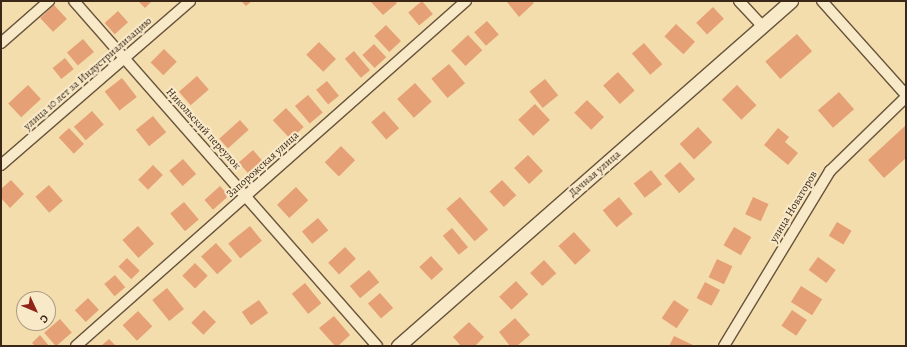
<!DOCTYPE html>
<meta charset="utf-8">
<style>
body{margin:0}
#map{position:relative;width:907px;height:347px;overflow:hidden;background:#f4ddac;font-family:Alegreya,serif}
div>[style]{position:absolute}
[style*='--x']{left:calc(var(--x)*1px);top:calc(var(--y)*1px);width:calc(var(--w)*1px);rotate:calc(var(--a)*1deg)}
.building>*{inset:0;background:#e5a175;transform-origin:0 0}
.roads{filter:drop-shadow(1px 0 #68543c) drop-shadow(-1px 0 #68543c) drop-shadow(0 1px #68543c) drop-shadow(0 -1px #68543c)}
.minor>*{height:10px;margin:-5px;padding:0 5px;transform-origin:5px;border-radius:5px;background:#f8e9c9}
.tertiary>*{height:13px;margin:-6.5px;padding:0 6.5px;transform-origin:6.5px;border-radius:6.5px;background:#f8e9c9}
span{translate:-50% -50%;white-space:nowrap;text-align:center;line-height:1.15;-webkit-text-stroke:4px #f8e9c9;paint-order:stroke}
.street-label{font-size:11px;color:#3a2717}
.frame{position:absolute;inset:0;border:2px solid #3a2717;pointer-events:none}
.north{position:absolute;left:16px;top:291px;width:40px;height:40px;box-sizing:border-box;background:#f8e9c9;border:1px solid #ac9b82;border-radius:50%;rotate:134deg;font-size:11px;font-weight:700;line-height:16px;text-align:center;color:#3a2717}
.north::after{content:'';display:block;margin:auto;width:14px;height:18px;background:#8f2418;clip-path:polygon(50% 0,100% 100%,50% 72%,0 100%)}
</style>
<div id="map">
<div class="building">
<div style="clip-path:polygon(138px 1px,152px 1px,145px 8px)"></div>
<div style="clip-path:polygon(241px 1px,252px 1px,246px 6px)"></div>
<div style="clip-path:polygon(370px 1px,395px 1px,397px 3px,383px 15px)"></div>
<div style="left:422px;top:1px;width:17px;height:18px;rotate:50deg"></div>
<div style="clip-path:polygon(508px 1px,532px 1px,534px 3px,519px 17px,507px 2px)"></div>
<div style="left:54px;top:5px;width:19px;height:19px;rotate:47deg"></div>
<div style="left:713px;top:7px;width:16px;height:23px;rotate:47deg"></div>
<div style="left:118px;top:11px;width:15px;height:18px;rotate:48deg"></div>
<div style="left:487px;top:21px;width:18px;height:17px;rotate:49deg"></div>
<div style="left:676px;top:24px;width:26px;height:17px;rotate:43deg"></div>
<div style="left:386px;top:25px;width:22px;height:16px;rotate:47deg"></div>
<div style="left:797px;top:34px;width:23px;height:42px;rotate:49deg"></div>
<div style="left:468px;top:35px;width:21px;height:23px;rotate:47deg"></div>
<div style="left:83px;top:39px;width:17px;height:21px;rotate:50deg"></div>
<div style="left:319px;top:42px;width:24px;height:18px;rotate:45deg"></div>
<div style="left:644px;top:43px;width:28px;height:16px;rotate:49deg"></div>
<div style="left:374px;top:44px;width:18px;height:16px;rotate:47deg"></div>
<div style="left:164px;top:49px;width:18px;height:19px;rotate:45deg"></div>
<div style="left:354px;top:51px;width:25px;height:12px;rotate:50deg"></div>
<div style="left:65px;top:58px;width:14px;height:16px;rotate:51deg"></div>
<div style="left:449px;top:64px;width:25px;height:23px;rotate:50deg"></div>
<div style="left:618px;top:72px;width:25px;height:20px;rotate:48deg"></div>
<div style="left:197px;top:76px;width:18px;height:24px;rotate:49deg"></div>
<div style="left:122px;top:78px;width:24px;height:22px;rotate:52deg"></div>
<div style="left:545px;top:79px;width:21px;height:20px;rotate:51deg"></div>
<div style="left:327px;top:81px;width:19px;height:14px;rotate:51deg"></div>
<div style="left:415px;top:83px;width:25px;height:24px;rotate:48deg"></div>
<div style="left:28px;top:85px;width:19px;height:27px;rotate:47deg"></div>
<div style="left:737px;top:85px;width:28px;height:21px;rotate:46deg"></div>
<div style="left:839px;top:92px;width:23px;height:28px;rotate:49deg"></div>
<div style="left:308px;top:95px;width:23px;height:17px;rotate:50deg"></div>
<div style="left:587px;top:100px;width:24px;height:18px;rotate:45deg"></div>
<div style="left:535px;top:104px;width:22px;height:23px;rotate:47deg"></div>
<div style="left:286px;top:108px;width:26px;height:18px;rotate:47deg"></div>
<div style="left:92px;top:111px;width:18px;height:24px;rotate:49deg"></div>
<div style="left:384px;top:111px;width:23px;height:17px;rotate:49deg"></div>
<div style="left:153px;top:116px;width:21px;height:22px;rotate:51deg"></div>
<div style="left:240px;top:120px;width:13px;height:28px;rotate:48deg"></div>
<div style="clip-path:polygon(906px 125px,906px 158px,884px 178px,868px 160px)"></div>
<div style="left:698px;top:127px;width:21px;height:25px;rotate:47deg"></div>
<div style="left:69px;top:128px;width:22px;height:14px;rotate:47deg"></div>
<div style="clip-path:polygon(778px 128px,789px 137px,785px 142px,798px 153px,788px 165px,764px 145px)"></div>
<div style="left:341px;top:146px;width:20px;height:23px;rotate:45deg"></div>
<div style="left:253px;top:150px;width:18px;height:19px;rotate:49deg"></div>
<div style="left:528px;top:155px;width:22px;height:19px;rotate:47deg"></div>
<div style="left:183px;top:159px;width:20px;height:18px;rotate:49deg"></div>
<div style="left:680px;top:162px;width:23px;height:21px;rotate:49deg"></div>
<div style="left:153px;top:165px;width:14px;height:21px;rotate:45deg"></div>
<div style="left:651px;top:170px;width:18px;height:22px;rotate:52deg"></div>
<div style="clip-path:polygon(11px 180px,24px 194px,10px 208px,1px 198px,1px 189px)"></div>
<div style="left:502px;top:180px;width:21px;height:17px;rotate:47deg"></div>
<div style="left:49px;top:185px;width:21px;height:18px;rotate:49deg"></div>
<div style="left:220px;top:186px;width:13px;height:21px;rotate:48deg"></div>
<div style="left:296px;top:187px;width:18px;height:26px;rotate:47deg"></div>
<div style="left:460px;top:197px;width:43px;height:18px;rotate:49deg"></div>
<div style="left:619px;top:197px;width:22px;height:21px;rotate:51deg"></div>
<div style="left:753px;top:197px;width:17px;height:19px;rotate:24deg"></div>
<div style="left:184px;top:202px;width:23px;height:18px;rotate:50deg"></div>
<div style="left:318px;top:218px;width:16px;height:21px;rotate:50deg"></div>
<div style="left:837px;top:222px;width:17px;height:16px;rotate:31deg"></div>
<div style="left:138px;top:226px;width:24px;height:21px;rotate:48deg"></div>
<div style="left:250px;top:226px;width:19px;height:28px;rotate:51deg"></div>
<div style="left:734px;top:227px;width:20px;height:21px;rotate:30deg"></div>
<div style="left:452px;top:228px;width:25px;height:12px;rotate:50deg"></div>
<div style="left:574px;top:232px;width:25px;height:21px;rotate:48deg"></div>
<div style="left:216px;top:243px;width:24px;height:20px;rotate:48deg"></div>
<div style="left:345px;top:247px;width:16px;height:23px;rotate:47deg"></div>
<div style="left:431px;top:256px;width:18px;height:16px;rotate:47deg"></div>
<div style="left:818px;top:257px;width:22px;height:16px;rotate:36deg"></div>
<div style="left:127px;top:258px;width:18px;height:12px;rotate:45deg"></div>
<div style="left:717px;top:259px;width:17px;height:20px;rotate:25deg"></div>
<div style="left:544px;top:260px;width:18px;height:19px;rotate:47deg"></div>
<div style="left:195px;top:263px;width:18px;height:18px;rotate:45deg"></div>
<div style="left:369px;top:270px;width:16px;height:25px;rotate:50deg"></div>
<div style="left:115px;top:275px;width:16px;height:14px;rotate:50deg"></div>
<div style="left:516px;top:281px;width:18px;height:23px;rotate:47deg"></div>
<div style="left:705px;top:282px;width:17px;height:18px;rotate:28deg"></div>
<div style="left:305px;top:283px;width:26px;height:17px;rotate:51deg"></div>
<div style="left:801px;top:286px;width:25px;height:19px;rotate:32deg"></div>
<div style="left:167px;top:288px;width:27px;height:19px;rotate:51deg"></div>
<div style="left:380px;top:293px;width:20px;height:16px;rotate:49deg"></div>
<div style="left:88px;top:298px;width:16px;height:18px;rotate:47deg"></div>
<div style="left:259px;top:300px;width:16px;height:21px;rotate:55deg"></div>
<div style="left:674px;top:300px;width:18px;height:22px;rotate:34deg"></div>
<div style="left:204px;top:310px;width:17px;height:18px;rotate:45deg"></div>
<div style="left:792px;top:310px;width:18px;height:19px;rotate:34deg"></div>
<div style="left:138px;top:311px;width:21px;height:21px;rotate:47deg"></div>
<div style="clip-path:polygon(334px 316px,350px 335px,338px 346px,335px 346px,319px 328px)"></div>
<div style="clip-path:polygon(515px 318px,530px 335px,517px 346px,510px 346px,499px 332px)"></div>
<div style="left:60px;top:319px;width:18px;height:21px;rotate:49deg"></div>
<div style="clip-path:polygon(469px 322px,484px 337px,475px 346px,461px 346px,453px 337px)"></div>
<div style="clip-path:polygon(40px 335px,49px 346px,35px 346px,32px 343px)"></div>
<div style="clip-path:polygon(674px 336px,695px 346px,669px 346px)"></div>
<div style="clip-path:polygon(109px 339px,116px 346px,101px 346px)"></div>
</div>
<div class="roads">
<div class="minor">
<div style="--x:74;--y:1;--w:459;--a:48.7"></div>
<div style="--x:739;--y:1;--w:35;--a:47"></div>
<div style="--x:822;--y:1;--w:126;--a:48.2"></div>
<div style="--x:1;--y:43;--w:64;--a:-41.2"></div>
<div style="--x:1;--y:165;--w:250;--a:-40.9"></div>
<div style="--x:76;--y:346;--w:521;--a:-41.5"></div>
<div style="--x:724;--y:346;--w:205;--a:-58.8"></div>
<div style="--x:830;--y:171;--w:106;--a:-44.2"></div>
</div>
<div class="tertiary">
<div style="--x:398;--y:346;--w:523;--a:-41.28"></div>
</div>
</div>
<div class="street-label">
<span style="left:88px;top:74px;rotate:-41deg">улица 10 лет за Индустриализацию</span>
<span style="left:203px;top:129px;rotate:48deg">Никольский переулок</span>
<span style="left:263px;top:165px;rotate:-42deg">Запорожская улица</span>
<span style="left:595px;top:174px;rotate:-41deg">Дачная улица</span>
<span style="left:794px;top:207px;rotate:-59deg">улица Новаторов</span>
</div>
<div class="frame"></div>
<div class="north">С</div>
</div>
